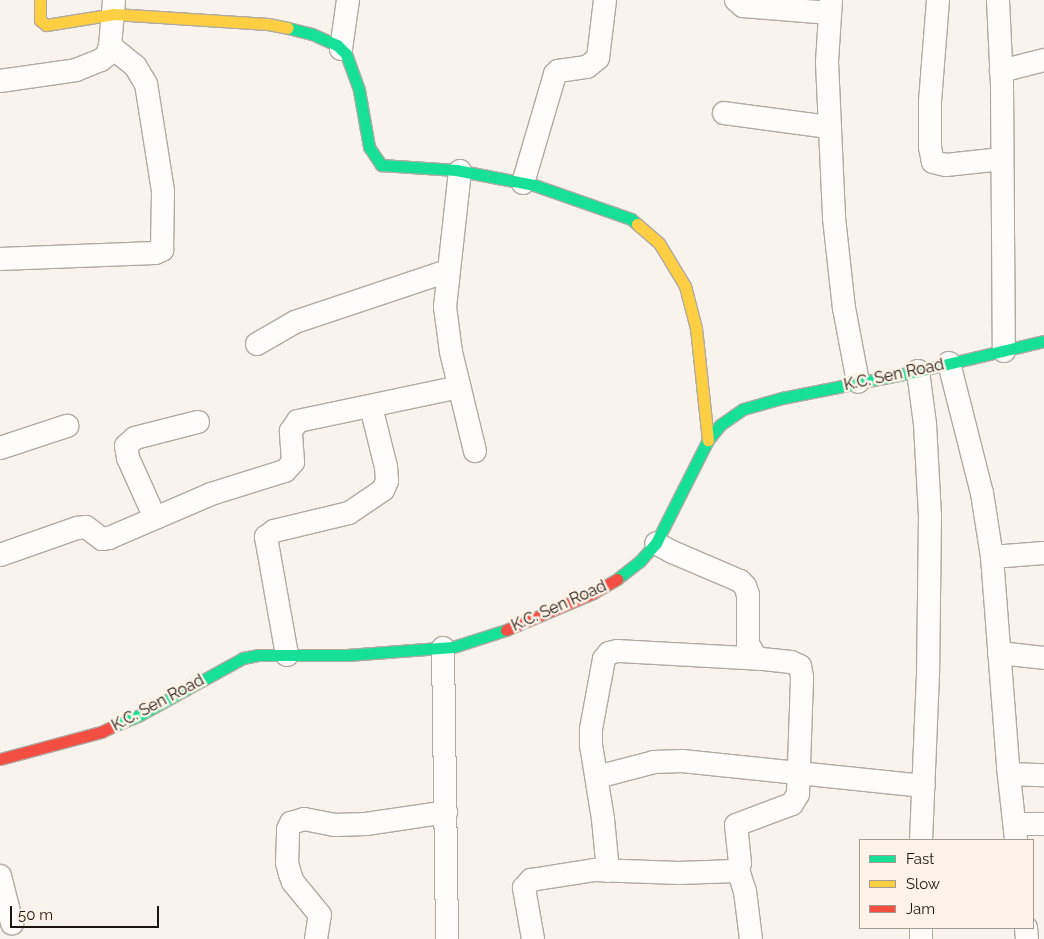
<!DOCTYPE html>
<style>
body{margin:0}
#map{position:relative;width:1044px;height:939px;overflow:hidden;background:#f8f3ed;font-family:Raleway,sans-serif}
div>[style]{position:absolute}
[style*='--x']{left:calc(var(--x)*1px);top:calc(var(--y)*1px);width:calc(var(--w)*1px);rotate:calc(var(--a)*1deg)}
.roads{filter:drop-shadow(1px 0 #b0aaa2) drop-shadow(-1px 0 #b0aaa2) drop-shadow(0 1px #b0aaa2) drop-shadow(0 -1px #b0aaa2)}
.street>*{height:22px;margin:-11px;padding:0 11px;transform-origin:11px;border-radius:11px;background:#fefdfc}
.fast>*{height:11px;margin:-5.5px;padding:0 5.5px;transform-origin:5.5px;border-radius:5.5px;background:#16e098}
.slow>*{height:11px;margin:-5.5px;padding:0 5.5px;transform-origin:5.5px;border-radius:5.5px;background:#ffcf43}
.jam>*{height:11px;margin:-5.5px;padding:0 5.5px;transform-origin:5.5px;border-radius:5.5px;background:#f24e42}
span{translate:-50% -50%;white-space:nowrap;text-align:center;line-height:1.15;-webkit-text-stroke:5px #fdf3e8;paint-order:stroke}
.street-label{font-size:16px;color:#1e150c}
.legend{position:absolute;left:859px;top:839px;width:175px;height:90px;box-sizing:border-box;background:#fdf3e8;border:1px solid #a49a90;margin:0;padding:6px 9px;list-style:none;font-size:15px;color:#1e150c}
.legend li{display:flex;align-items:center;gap:10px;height:25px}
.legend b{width:25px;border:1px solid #a49a90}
.scale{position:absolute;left:10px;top:906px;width:149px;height:22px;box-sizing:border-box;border:2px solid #1e150c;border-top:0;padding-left:6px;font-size:15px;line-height:18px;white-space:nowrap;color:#1e150c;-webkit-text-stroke:4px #fdf3e8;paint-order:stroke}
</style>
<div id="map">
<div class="roads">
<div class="street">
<div style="--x:736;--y:0;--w:9;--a:41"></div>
<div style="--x:743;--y:6;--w:87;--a:4.6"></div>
<div style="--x:831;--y:0;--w:62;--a:93.7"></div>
<div style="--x:827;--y:62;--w:156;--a:87.4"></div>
<div style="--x:834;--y:218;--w:91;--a:83.7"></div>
<div style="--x:844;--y:308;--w:75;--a:79.3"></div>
<div style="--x:938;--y:0;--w:102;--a:94.5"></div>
<div style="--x:930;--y:102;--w:45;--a:90"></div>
<div style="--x:930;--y:147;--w:15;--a:79"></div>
<div style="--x:933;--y:162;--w:13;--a:13"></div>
<div style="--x:946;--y:165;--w:56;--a:-6.1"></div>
<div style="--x:998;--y:0;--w:86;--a:87.3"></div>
<div style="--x:1002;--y:86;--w:265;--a:89.6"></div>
<div style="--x:341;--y:49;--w:49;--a:-81.9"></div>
<div style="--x:1001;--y:71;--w:44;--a:-14.3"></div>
<div style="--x:0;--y:81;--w:77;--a:-8.2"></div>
<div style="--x:76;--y:70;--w:27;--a:-22"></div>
<div style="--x:101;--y:60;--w:8;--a:-40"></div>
<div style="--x:107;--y:55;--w:9;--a:-72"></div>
<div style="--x:110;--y:46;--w:46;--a:-85"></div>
<div style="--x:724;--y:113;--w:106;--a:7.6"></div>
<div style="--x:460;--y:171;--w:137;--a:96.3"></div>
<div style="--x:445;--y:307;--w:45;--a:82.4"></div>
<div style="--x:451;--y:352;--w:102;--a:76.4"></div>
<div style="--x:523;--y:183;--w:114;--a:-73.6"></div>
<div style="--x:555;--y:74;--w:4;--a:-45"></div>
<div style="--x:558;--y:71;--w:29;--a:-8"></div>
<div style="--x:587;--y:67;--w:14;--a:-39"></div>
<div style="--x:598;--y:58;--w:58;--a:-83.1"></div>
<div style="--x:0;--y:259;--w:155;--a:-2.2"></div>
<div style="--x:155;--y:253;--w:8;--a:-23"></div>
<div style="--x:162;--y:250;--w:59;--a:-89"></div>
<div style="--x:163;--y:191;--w:108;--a:-99"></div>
<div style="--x:146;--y:84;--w:21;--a:-121"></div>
<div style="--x:135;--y:66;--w:32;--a:-141"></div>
<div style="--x:257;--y:344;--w:44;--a:-30.1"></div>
<div style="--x:295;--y:322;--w:160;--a:-18.5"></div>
<div style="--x:949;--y:363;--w:134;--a:75.8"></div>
<div style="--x:982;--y:493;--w:65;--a:81.1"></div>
<div style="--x:992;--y:557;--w:211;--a:85.6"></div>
<div style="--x:1008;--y:767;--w:73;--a:83.7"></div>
<div style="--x:918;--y:371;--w:53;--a:82.5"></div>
<div style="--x:925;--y:424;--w:92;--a:86.9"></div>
<div style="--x:930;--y:516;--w:158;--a:90.7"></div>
<div style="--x:928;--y:674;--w:166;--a:92.4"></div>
<div style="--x:0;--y:448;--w:71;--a:-18.2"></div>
<div style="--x:155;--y:518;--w:66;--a:-114.2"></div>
<div style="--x:128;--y:458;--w:12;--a:-99"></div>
<div style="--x:126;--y:446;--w:12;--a:-42"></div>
<div style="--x:135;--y:438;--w:65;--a:-14.3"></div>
<div style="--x:0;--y:555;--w:82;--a:-19.3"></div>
<div style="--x:77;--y:528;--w:9;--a:-6"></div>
<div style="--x:86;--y:527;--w:20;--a:37"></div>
<div style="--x:102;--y:539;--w:7;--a:-8"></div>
<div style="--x:109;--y:538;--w:111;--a:-23.3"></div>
<div style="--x:211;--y:494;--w:77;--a:-17.3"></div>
<div style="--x:285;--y:471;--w:12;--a:-48"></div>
<div style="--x:293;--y:462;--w:31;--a:-94"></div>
<div style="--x:291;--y:431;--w:12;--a:-55"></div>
<div style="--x:298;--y:421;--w:165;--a:-11.9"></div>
<div style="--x:992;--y:557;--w:52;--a:-4.4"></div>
<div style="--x:443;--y:648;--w:291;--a:89.2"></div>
<div style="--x:999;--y:653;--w:45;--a:6.3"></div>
<div style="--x:287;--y:655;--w:120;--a:-100.1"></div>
<div style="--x:266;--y:537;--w:10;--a:-37"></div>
<div style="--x:274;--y:531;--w:77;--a:-13.5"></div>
<div style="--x:349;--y:513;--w:41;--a:-34.1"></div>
<div style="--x:383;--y:490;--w:10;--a:-66"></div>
<div style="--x:387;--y:481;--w:14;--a:-94"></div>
<div style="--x:386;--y:467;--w:62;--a:-104"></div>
<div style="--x:1009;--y:774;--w:35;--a:2"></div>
<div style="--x:597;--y:777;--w:59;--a:-14.7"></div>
<div style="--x:654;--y:762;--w:28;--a:-2"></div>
<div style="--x:682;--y:761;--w:243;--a:5.9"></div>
<div style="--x:1015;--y:824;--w:29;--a:0"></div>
<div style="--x:738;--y:870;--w:22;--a:72"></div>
<div style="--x:745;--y:891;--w:48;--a:82.9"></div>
<div style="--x:608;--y:871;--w:52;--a:-95.5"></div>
<div style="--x:603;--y:819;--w:75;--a:-99.2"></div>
<div style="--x:591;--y:745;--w:16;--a:-90"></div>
<div style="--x:591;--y:729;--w:71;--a:-79.5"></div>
<div style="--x:604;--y:659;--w:8;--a:-50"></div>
<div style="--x:609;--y:653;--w:9;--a:-13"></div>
<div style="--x:618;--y:651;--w:143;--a:3.2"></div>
<div style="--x:0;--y:876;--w:49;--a:75.7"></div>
<div style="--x:921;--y:928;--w:11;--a:90"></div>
<div style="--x:1026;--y:928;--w:11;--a:85"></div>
<div style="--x:316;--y:939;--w:24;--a:-81"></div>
<div style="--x:320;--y:915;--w:43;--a:-129.3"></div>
<div style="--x:293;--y:882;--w:9;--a:-111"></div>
<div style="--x:290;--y:874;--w:11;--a:-105"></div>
<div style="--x:287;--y:863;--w:34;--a:-88"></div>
<div style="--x:288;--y:829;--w:7;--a:-63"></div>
<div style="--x:291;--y:823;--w:14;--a:-17"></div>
<div style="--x:304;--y:819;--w:32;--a:11"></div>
<div style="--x:335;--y:825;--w:31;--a:-2"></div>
<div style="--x:366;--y:824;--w:81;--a:-8.5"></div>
<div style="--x:533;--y:939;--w:52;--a:-100"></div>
<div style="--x:524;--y:888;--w:11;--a:-49"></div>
<div style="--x:531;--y:880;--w:65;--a:-8.9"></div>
<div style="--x:595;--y:870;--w:84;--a:2"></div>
<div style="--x:679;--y:873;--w:57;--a:-2"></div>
<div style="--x:736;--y:871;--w:2;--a:-27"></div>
<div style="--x:738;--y:870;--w:7;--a:-74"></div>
<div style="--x:740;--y:863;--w:38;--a:-96"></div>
<div style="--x:736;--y:825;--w:60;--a:-20.6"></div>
<div style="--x:792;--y:804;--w:12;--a:-59"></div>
<div style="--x:798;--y:794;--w:117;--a:-88"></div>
<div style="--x:802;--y:677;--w:11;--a:-100"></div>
<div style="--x:800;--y:666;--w:10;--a:-156"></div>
<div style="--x:791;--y:662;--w:30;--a:-174"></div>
<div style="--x:761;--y:659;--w:7;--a:-153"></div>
<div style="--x:755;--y:656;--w:14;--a:-120"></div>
<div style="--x:748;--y:644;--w:49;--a:-90"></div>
<div style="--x:748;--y:595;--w:9;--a:-108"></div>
<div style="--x:745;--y:586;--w:7;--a:-135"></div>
<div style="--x:740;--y:581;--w:74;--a:-156.9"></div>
<div style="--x:672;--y:552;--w:18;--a:-151"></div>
</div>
<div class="fast">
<div style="--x:288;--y:28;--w:25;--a:14"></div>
<div style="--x:312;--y:34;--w:27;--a:24"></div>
<div style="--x:337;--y:45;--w:13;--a:45"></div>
<div style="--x:346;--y:54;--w:38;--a:70"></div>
<div style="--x:359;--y:90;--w:58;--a:80"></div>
<div style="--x:369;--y:147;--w:22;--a:56"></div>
<div style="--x:381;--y:165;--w:75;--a:3.8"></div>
<div style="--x:456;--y:170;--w:79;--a:10.9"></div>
<div style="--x:534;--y:185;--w:103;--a:19.3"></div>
<div style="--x:631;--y:219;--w:8;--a:40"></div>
<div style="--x:617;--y:579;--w:28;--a:-38"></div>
<div style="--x:639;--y:562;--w:25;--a:-48"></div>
<div style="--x:656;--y:543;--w:115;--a:-63.2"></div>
<div style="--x:708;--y:440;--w:19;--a:-51"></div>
<div style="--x:720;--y:425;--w:28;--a:-35"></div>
<div style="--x:743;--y:409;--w:41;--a:-15.8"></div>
<div style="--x:782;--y:398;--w:139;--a:-11.2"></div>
<div style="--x:918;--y:371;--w:130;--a:-13.4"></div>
<div style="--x:114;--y:726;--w:26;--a:-23"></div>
<div style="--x:138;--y:716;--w:120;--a:-28.9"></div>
<div style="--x:243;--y:658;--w:16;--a:-11"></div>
<div style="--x:259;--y:655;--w:88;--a:0"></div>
<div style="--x:347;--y:655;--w:106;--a:-4.3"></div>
<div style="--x:453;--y:647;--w:56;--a:-17.8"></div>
</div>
<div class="slow">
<div style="--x:40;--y:0;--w:20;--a:90"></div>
<div style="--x:40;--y:20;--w:8;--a:40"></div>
<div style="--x:46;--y:25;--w:69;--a:-9.2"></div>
<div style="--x:114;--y:14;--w:154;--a:3.7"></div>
<div style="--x:268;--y:24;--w:20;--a:11"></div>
<div style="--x:637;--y:224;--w:29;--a:41"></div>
<div style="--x:659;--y:243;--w:50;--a:58.8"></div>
<div style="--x:685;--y:286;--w:43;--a:75.3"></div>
<div style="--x:696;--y:328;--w:113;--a:83.9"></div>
</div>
<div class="jam">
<div style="--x:506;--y:630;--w:95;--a:-23"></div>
<div style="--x:593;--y:593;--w:28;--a:-30"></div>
<div style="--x:0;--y:759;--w:105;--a:-15"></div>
<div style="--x:101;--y:732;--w:14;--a:-25"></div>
</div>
</div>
<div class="street-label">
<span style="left:894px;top:375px;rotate:-12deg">K.C. Sen Road</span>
<span style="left:559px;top:606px;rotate:-24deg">K.C. Sen Road</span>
<span style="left:158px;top:703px;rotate:-28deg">K.C. Sen Road</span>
</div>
<ul class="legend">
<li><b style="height:6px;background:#16e098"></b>Fast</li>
<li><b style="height:6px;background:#ffcf43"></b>Slow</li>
<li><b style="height:6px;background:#f24e42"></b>Jam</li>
</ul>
<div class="scale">50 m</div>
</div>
